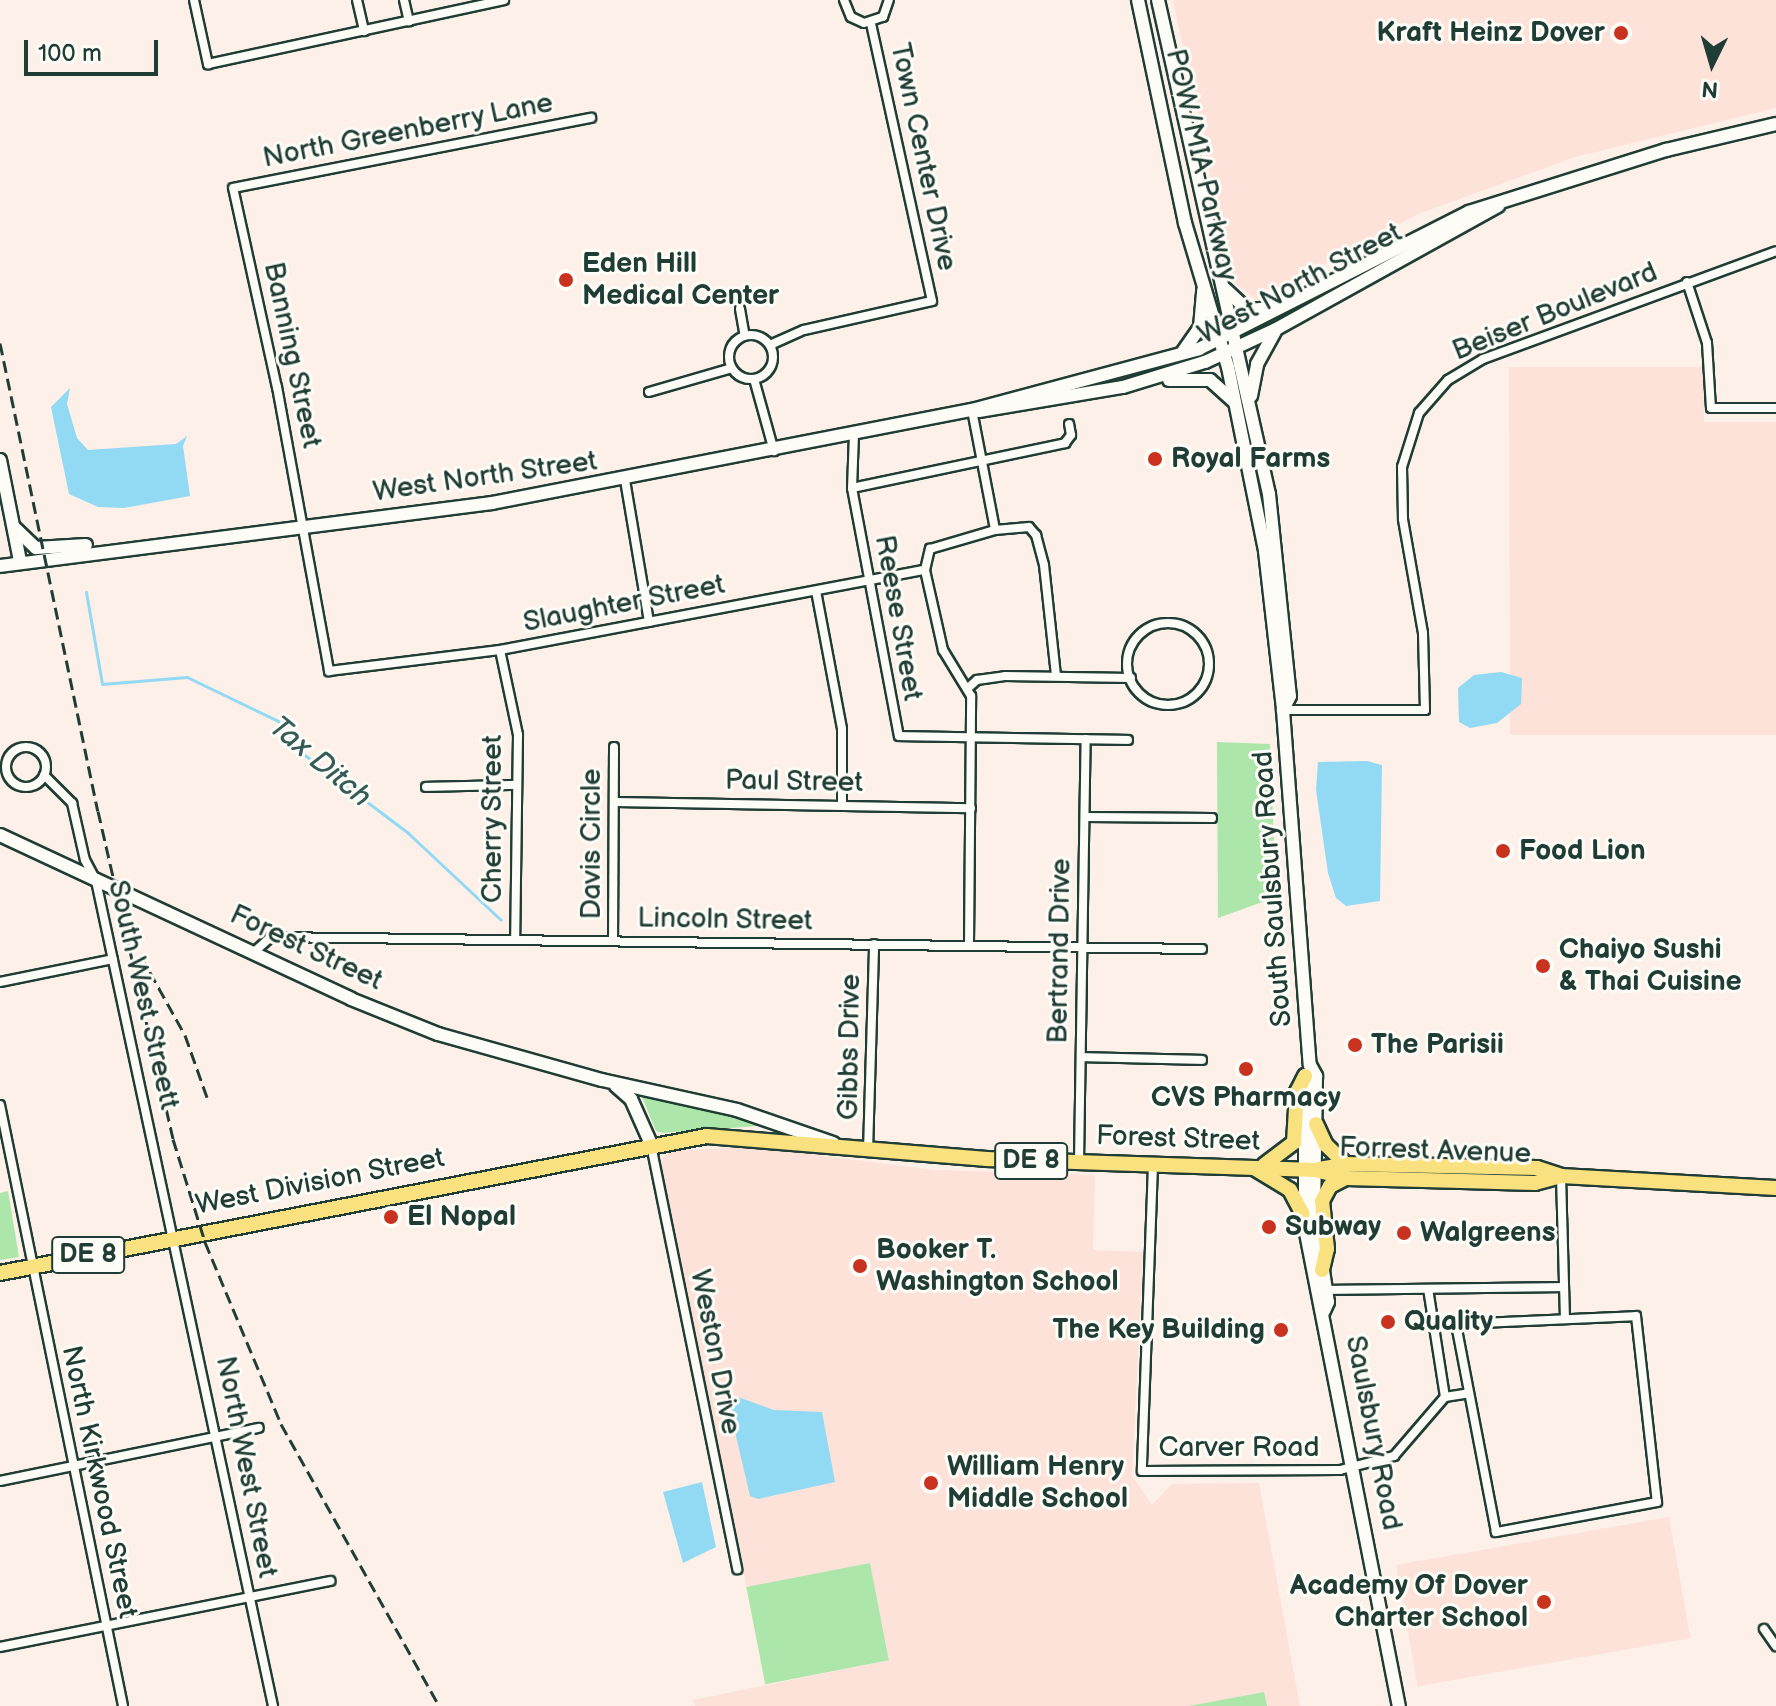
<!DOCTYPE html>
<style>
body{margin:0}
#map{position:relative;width:1776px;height:1706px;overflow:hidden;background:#fdf0e9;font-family:"Balsamiq Sans",sans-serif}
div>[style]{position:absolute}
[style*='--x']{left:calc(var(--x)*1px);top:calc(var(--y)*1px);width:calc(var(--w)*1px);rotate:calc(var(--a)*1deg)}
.built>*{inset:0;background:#fce2d8;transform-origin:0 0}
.green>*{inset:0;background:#ace6aa;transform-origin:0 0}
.water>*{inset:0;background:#92d9f4}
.stream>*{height:3px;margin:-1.5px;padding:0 1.5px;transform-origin:1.5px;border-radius:1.5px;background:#92d9f4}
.roads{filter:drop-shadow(2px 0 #1f3d34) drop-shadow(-2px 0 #1f3d34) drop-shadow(0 2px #1f3d34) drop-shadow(0 -2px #1f3d34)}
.street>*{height:8px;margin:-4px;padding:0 4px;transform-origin:4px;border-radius:4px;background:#fdfcf7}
.street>.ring{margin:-4px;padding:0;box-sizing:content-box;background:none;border:8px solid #fdfcf7;border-radius:50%}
.secondary>*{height:12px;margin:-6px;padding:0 6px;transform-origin:6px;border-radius:6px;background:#fdfcf7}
.highway>*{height:14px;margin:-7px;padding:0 7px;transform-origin:7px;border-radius:7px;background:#fae180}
.rail>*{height:3px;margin-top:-1.5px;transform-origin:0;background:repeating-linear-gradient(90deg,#1f3d34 0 12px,transparent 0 18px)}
.dots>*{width:22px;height:22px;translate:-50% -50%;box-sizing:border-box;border:4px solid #fdfcf7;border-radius:50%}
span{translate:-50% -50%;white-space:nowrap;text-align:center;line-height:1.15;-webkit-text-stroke:6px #fdfcf7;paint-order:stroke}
.shield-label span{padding:2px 6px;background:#fdfcf7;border:2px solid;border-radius:6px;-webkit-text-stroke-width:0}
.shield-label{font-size:26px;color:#1f3d34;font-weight:700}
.poi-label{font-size:28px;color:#1f3d34;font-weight:700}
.right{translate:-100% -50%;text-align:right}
.left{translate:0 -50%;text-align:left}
.street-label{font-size:28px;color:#1f3d34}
.water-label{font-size:30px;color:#365c5a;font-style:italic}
.north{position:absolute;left:1672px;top:24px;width:80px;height:80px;-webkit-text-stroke:6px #fdfcf7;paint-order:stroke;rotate:185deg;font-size:22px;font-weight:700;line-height:32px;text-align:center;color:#1f3d34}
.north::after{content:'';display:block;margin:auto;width:28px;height:36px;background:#1f3d34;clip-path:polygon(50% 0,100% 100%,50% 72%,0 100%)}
.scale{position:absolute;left:24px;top:40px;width:134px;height:36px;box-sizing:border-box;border:4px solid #1f3d34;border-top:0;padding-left:10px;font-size:24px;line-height:28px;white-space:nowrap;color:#1f3d34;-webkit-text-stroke:6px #fdfcf7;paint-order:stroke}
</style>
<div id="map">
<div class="built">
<div style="clip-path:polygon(1173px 0,1776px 0,1776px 108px,1575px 157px,1418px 214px,1258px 300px,1232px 281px)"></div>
<div style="clip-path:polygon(1509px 367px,1703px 367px,1704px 422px,1776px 422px,1776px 735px,1510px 735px)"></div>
<div style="clip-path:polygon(752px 1147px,934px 1170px,1095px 1175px,1093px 1250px,1143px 1252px,1132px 1476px,1152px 1505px,1172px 1484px,1259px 1483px,1300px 1706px,695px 1706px,693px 1700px,889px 1660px,870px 1563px,747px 1589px,661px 1161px,669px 1151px)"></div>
<div style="left:1669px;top:1517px;width:123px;height:277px;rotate:80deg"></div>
</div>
<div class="green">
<div style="clip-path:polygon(1217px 742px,1270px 744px,1276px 897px,1218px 918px)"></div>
<div style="clip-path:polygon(640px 1092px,758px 1122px,759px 1126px,662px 1133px,656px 1131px)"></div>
<div style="clip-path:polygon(8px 1191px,19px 1257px,0 1260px,0 1193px)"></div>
<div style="left:870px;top:1563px;width:99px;height:126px;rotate:79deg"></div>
<div style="clip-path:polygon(1264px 1692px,1267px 1706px,1189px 1706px)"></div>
</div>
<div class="water">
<div style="clip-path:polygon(70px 388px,67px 404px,77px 438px,88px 450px,176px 444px,187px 436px,183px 446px,190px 496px,124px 508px,98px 507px,69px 494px,51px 407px)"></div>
<div style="clip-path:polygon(1501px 672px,1522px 678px,1521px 704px,1497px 723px,1470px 728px,1459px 722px,1458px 688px,1474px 675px)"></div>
<div style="clip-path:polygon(1367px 761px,1382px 765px,1380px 901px,1346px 906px,1336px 898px,1328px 873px,1316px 790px,1318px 762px)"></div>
<div style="clip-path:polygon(738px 1397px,774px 1410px,822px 1412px,835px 1482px,758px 1499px,750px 1496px,730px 1410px)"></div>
<div style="clip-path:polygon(702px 1482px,716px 1547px,683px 1563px,663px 1492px)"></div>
</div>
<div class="stream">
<div style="--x:86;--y:592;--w:93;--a:80.1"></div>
<div style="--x:102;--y:684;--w:85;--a:-4.7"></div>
<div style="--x:187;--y:677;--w:101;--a:25.8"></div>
<div style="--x:278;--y:721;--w:40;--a:53"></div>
<div style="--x:302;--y:753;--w:133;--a:37"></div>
<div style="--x:408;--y:833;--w:127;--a:43.1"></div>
</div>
<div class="roads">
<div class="street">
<div style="--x:194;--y:0;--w:66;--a:77.7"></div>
<div style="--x:208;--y:64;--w:303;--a:-12.2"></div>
<div style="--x:357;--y:0;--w:32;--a:77"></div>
<div style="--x:404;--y:0;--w:22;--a:77"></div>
<div style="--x:844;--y:0;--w:18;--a:68"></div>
<div style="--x:851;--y:17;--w:14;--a:25"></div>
<div style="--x:864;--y:23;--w:20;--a:-18"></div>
<div style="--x:883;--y:17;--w:18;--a:-71"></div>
<div style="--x:233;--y:188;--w:365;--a:-11.1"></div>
<div style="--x:234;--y:192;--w:200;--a:77.6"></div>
<div style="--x:277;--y:387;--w:289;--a:79.6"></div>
<div style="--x:329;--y:671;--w:172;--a:-7"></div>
<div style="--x:500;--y:650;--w:432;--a:-10.7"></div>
<div style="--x:1687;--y:282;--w:64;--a:71.8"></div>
<div style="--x:1707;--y:343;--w:65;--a:86.5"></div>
<div style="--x:1711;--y:408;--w:65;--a:0"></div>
<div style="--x:740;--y:309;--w:27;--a:80"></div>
<div class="ring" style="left:729px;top:335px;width:36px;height:36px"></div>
<div style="--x:770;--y:345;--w:37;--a:-24"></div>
<div style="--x:804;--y:330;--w:131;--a:-12.8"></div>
<div style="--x:932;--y:301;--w:285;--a:-102.4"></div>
<div style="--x:754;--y:379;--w:75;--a:74.5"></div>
<div style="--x:649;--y:392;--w:86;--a:-16.1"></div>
<div style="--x:972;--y:410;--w:122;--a:79.1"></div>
<div style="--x:854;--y:434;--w:54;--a:92.1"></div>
<div style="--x:852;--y:488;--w:252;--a:79.3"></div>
<div style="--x:899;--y:736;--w:229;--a:1"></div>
<div style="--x:625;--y:480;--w:144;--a:80.4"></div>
<div style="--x:852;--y:488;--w:218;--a:-11.9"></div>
<div style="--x:1065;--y:443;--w:10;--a:-53"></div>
<div style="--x:1071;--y:435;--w:11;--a:-100"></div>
<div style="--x:816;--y:591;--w:140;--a:79.3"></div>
<div style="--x:842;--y:729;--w:75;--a:90"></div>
<div class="ring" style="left:1127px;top:623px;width:74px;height:74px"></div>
<div style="--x:500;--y:650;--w:87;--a:78"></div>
<div style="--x:518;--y:735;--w:205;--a:90.8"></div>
<div style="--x:968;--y:688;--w:12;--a:-42"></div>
<div style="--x:977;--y:680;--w:28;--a:-8"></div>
<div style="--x:1005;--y:676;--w:126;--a:0.9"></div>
<div style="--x:1283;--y:710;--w:142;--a:0"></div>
<div style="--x:1425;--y:710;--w:77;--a:-91.5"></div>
<div style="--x:1423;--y:633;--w:116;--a:-100"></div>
<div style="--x:1403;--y:519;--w:52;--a:-91.1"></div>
<div style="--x:1402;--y:467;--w:57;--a:-72.5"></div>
<div style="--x:1419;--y:413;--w:44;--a:-48.7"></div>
<div style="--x:1448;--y:380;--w:41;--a:-31"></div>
<div style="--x:1483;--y:359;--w:312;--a:-20.2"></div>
<div class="ring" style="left:6px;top:747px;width:32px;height:32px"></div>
<div style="--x:44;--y:775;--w:40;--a:45"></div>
<div style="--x:72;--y:803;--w:58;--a:77.2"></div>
<div style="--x:85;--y:860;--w:24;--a:62"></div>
<div style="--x:96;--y:881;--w:844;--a:77.89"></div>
<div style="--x:426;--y:787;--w:91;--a:-1.3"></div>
<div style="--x:616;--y:802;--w:355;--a:1"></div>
<div style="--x:1085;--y:817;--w:127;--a:0.5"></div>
<div style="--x:613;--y:941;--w:194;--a:-89.7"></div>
<div style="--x:969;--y:944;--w:248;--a:-89.5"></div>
<div style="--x:971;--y:696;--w:54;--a:-121.3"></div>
<div style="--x:943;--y:650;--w:82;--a:-102.7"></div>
<div style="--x:925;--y:570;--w:22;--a:-77"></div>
<div style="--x:930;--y:549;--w:68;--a:-16.3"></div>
<div style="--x:995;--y:530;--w:34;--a:-5"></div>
<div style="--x:1029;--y:527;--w:11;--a:49"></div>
<div style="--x:1036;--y:535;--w:31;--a:75"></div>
<div style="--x:1044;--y:565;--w:112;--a:83.8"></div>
<div style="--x:253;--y:953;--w:24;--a:-42"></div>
<div style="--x:271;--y:937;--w:931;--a:0.74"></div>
<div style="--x:0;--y:982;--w:115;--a:-11.5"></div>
<div style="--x:1081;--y:1057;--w:121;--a:1.4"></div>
<div style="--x:0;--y:1105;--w:613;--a:78.43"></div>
<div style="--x:651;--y:1145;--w:433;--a:78.5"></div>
<div style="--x:868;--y:1151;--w:207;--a:-88.3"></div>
<div style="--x:1079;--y:1162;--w:423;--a:-89.1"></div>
<div style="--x:1153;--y:1165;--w:306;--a:92.1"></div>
<div style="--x:1142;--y:1471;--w:198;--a:-0.3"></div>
<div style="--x:1340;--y:1470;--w:56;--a:-14.5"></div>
<div style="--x:1394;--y:1456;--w:78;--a:-49.2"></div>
<div style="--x:1445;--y:1397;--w:109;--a:-98.9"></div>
<div style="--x:1561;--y:1176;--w:143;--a:88.4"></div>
<div style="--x:1326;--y:1290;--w:238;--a:-0.7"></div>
<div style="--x:1636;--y:1316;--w:187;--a:83.6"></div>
<div style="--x:1657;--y:1502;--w:164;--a:169.4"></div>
<div style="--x:1496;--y:1532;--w:212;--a:-100.9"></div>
<div style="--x:1456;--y:1324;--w:180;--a:-2.5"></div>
<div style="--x:1445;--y:1397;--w:24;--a:-9"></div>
<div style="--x:0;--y:1481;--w:264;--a:-11.6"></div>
<div style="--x:1764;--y:1629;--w:21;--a:55"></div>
<div style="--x:0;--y:1647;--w:337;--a:-11.3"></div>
</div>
<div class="secondary">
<div style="--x:1138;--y:0;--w:228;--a:78.1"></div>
<div style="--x:1185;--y:223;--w:150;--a:73.4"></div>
<div style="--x:1228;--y:367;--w:188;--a:78.6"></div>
<div style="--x:1265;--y:551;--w:160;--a:83.5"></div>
<div style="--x:1283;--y:710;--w:356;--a:85.7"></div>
<div style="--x:1310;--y:1065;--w:13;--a:61"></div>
<div style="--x:1316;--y:1076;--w:138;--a:90.8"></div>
<div style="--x:1314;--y:1214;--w:89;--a:81"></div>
<div style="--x:1328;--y:1302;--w:10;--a:114"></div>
<div style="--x:1158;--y:0;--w:506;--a:77.34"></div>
<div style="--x:1269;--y:494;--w:203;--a:84.1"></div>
<div style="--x:1290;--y:696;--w:16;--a:117"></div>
<div style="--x:1224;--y:288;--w:33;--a:43"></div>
<div style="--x:1248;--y:310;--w:24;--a:-5"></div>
<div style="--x:1182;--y:353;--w:32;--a:-55"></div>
<div style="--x:1200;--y:327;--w:37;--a:-85"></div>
<div style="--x:1169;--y:380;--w:41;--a:0"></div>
<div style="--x:1210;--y:380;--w:31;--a:42"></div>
<div style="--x:1251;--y:396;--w:33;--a:-79"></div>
<div style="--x:1257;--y:364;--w:37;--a:-61"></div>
<div style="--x:979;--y:411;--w:146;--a:-9.5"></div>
<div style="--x:1123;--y:387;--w:86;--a:-17"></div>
<div style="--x:1205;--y:362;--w:78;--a:-24.9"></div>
<div style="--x:1276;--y:329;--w:254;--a:-29"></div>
<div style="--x:0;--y:460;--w:103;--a:78.8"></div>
<div style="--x:15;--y:528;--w:29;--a:44"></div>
<div style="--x:36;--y:548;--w:50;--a:-3.4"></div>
<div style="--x:0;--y:566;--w:496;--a:-7.3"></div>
<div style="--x:492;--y:503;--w:489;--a:-11"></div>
<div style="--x:972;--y:410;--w:235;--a:-15"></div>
<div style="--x:1199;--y:349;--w:303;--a:-26.9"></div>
<div style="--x:1469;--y:212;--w:207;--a:-17.5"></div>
<div style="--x:1666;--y:150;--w:113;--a:-13.3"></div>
<div style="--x:0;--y:835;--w:387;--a:25"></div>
<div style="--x:351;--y:999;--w:94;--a:21.9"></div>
<div style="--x:438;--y:1034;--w:170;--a:15.7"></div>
<div style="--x:602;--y:1080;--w:138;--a:12.5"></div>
<div style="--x:737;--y:1110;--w:102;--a:19"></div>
<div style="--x:1305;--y:1075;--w:153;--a:90"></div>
<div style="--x:1305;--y:1228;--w:487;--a:78.9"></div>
<div style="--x:616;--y:1086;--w:20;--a:41"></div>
<div style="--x:631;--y:1099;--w:49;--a:66"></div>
</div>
<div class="highway">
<div style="--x:1316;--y:1124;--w:23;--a:65"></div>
<div style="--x:1326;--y:1145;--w:28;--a:44"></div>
<div style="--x:1264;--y:1165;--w:38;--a:-37"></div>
<div style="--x:1294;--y:1142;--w:50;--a:-86.6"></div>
<div style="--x:1297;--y:1092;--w:18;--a:-63"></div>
<div style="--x:1254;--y:1168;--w:42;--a:31.4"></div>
<div style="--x:1290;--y:1190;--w:27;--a:62"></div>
<div style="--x:1319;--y:1169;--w:27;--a:-10"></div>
<div style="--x:1346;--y:1164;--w:191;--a:1.2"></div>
<div style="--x:1537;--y:1168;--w:25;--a:18"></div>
<div style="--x:1561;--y:1176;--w:215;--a:3.2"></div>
<div style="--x:1322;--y:1270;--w:22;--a:-77"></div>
<div style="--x:1327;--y:1249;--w:48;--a:-95.9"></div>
<div style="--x:1322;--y:1201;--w:17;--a:-62"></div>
<div style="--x:1330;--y:1186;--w:18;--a:-27"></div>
<div style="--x:0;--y:1273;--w:720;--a:-10.97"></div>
<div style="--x:707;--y:1136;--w:280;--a:4.7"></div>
<div style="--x:986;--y:1159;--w:329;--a:1.9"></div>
<div style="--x:1315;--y:1170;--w:32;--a:14"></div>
<div style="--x:1346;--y:1178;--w:189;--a:1.5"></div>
<div style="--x:1535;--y:1183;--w:27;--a:-15"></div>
</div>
</div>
<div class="rail">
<div style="--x:0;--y:343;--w:478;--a:78.2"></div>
<div style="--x:98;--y:811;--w:336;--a:77.1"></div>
<div style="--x:173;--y:1139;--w:108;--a:72.7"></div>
<div style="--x:205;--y:1242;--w:197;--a:67.3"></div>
<div style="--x:281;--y:1424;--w:323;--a:60.7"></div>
<div style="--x:141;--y:956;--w:90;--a:60.9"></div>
<div style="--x:185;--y:1035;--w:66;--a:70.5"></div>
</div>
<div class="dots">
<div style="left:1621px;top:33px;background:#c8321e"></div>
<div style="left:566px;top:280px;background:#c8321e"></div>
<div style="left:1155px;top:459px;background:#c8321e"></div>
<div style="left:1503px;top:851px;background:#c8321e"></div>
<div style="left:1543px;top:966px;background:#c8321e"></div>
<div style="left:1355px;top:1045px;background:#c8321e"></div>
<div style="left:1246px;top:1069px;background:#c8321e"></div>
<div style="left:391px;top:1217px;background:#c8321e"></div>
<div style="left:1269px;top:1227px;background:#c8321e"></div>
<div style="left:1404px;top:1233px;background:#c8321e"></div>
<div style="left:860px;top:1266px;background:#c8321e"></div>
<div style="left:1388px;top:1322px;background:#c8321e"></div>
<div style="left:1281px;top:1330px;background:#c8321e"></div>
<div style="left:931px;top:1483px;background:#c8321e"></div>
<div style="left:1544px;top:1602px;background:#c8321e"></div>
</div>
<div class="shield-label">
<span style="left:1031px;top:1161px">DE 8</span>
<span style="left:88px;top:1255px">DE 8</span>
</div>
<div class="poi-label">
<span class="right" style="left:1605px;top:33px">Kraft Heinz Dover</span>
<span class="left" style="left:582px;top:280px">Eden Hill<br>Medical Center</span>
<span class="left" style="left:1171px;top:459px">Royal Farms</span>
<span class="left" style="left:1519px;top:851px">Food Lion</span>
<span class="left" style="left:1559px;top:966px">Chaiyo Sushi<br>&amp; Thai Cuisine</span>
<span class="left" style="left:1371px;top:1045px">The Parisii</span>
<span style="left:1246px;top:1098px">CVS Pharmacy</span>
<span class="left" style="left:407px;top:1217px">El Nopal</span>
<span class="left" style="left:1285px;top:1227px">Subway</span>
<span class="left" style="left:1420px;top:1233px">Walgreens</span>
<span class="left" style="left:876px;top:1266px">Booker T.<br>Washington School</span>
<span class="left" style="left:1404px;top:1322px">Quality</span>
<span class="right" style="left:1265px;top:1330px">The Key Building</span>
<span class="left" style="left:947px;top:1483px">William Henry<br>Middle School</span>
<span class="right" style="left:1528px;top:1602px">Academy Of Dover<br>Charter School</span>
</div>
<div class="street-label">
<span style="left:408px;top:131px;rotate:-11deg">North Greenberry Lane</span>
<span style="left:923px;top:157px;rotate:78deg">Town Center Drive</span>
<span style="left:1201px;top:165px;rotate:77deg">POW/MIA Parkway</span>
<span style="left:1300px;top:284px;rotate:-28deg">West North Street</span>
<span style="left:1555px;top:312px;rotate:-22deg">Beiser Boulevard</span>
<span style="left:292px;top:355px;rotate:78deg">Banning Street</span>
<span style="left:485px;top:477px;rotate:-8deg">West North Street</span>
<span style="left:624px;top:604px;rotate:-11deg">Slaughter Street</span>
<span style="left:898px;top:618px;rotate:80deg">Reese Street</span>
<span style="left:794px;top:782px;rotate:1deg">Paul Street</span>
<span style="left:493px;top:819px;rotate:-90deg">Cherry Street</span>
<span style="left:592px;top:844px;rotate:-90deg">Davis Circle</span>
<span style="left:1273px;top:889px;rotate:-94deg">South Saulsbury Road</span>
<span style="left:725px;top:920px;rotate:1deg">Lincoln Street</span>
<span style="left:306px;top:948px;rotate:25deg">Forest Street</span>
<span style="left:1060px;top:951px;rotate:-89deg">Bertrand Drive</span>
<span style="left:143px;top:995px;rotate:77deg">South West Streett</span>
<span style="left:850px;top:1047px;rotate:-89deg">Gibbs Drive</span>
<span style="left:1178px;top:1139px;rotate:2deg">Forest Street</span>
<span style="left:1435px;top:1151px;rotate:2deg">Forrest Avenue</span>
<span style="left:320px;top:1182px;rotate:-11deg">West Division Street</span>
<span style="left:715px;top:1352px;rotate:79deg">Weston Drive</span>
<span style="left:1373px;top:1433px;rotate:79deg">Saulsbury Road</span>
<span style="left:1239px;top:1448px">Carver Road</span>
<span style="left:246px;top:1467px;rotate:79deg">North West Street</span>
<span style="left:99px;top:1482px;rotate:78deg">North Kirkwood Street</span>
</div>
<div class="water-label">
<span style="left:320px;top:762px;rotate:40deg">Tax Ditch</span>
</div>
<div class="north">N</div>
<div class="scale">100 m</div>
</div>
